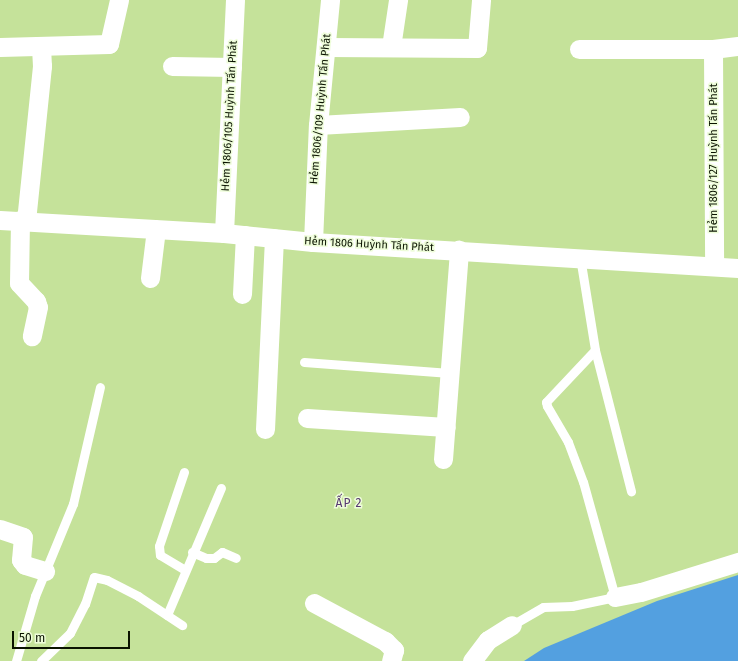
<!DOCTYPE html>
<meta charset="utf-8">
<style>
body{margin:0}
#map{position:relative;width:738px;height:661px;overflow:hidden;background:#c5e29a;font-family:"Fira Sans",sans-serif}
div>[style]{position:absolute}
[style*='--x']{left:calc(var(--x)*1px);top:calc(var(--y)*1px);width:calc(var(--w)*1px);rotate:calc(var(--a)*1deg)}
.water>*{inset:0;background:#53a0e0}
.service>*{height:9px;margin:-4.5px;padding:0 4.5px;transform-origin:4.5px;border-radius:4.5px;background:#fff}
.minor>*{height:19px;margin:-9.5px;padding:0 9.5px;transform-origin:9.5px;border-radius:9.5px;background:#fff}
span{translate:-50% -50%;white-space:nowrap;text-align:center;line-height:1.15;-webkit-text-stroke:3px #eefdd9;paint-order:stroke}
.street-label{font-size:11px;color:#0a1300}
.neighbourhood-label{font-size:12px;color:#553771;letter-spacing:1px}
.scale{position:absolute;left:12px;top:631px;width:118px;height:18px;box-sizing:border-box;border:2px solid #0a1300;border-top:0;padding-left:5px;font-size:12px;line-height:14px;white-space:nowrap;color:#0a1300;-webkit-text-stroke:3px #eefdd9;paint-order:stroke}
</style>
<div id="map">
<div class="water">
<div style="clip-path:polygon(738px 575px,738px 661px,524px 661px,544px 648px,657px 601px)"></div>
</div>
<div class="service">
<div style="--x:580;--y:257;--w:94;--a:80.8"></div>
<div style="--x:595;--y:350;--w:146;--a:75.7"></div>
<div style="--x:304;--y:362;--w:146;--a:4.3"></div>
<div style="--x:184;--y:472;--w:78;--a:108.7"></div>
<div style="--x:159;--y:546;--w:9;--a:84"></div>
<div style="--x:160;--y:555;--w:29;--a:31"></div>
<div style="--x:192;--y:552;--w:15;--a:23"></div>
<div style="--x:206;--y:558;--w:8;--a:0"></div>
<div style="--x:214;--y:558;--w:10;--a:-37"></div>
<div style="--x:222;--y:552;--w:15;--a:23"></div>
<div style="--x:167;--y:615;--w:138;--a:-67"></div>
<div style="--x:512;--y:625;--w:36;--a:-30"></div>
<div style="--x:543;--y:607;--w:29;--a:-2"></div>
<div style="--x:572;--y:606;--w:44;--a:-11.8"></div>
<div style="--x:615;--y:597;--w:119;--a:-105.5"></div>
<div style="--x:583;--y:482;--w:43;--a:-110.6"></div>
<div style="--x:568;--y:442;--w:42;--a:-120.3"></div>
<div style="--x:547;--y:406;--w:4;--a:-104"></div>
<div style="--x:546;--y:402;--w:71;--a:-46.7"></div>
<div style="--x:16;--y:661;--w:68;--a:-73.7"></div>
<div style="--x:35;--y:596;--w:100;--a:-67.6"></div>
<div style="--x:73;--y:504;--w:120;--a:-77"></div>
<div style="--x:41;--y:661;--w:40;--a:-44"></div>
<div style="--x:70;--y:633;--w:33;--a:-63"></div>
<div style="--x:85;--y:604;--w:28;--a:-72"></div>
<div style="--x:94;--y:577;--w:13;--a:13"></div>
<div style="--x:107;--y:580;--w:35;--a:27"></div>
<div style="--x:138;--y:596;--w:53;--a:33.4"></div>
</div>
<div class="minor">
<div style="--x:0;--y:47;--w:109;--a:-1.6"></div>
<div style="--x:109;--y:44;--w:45;--a:-77.2"></div>
<div style="--x:327;--y:47;--w:150;--a:0.4"></div>
<div style="--x:477;--y:48;--w:48;--a:-85.2"></div>
<div style="--x:391;--y:47;--w:48;--a:-81.5"></div>
<div style="--x:579;--y:49;--w:134;--a:0"></div>
<div style="--x:713;--y:49;--w:25;--a:-7"></div>
<div style="--x:713;--y:49;--w:217;--a:89.7"></div>
<div style="--x:172;--y:66;--w:60;--a:1"></div>
<div style="--x:318;--y:125;--w:142;--a:-3.2"></div>
<div style="--x:0;--y:220;--w:224;--a:3.3"></div>
<div style="--x:224;--y:233;--w:89;--a:5.8"></div>
<div style="--x:313;--y:242;--w:426;--a:3.5"></div>
<div style="--x:20;--y:220;--w:63;--a:90.9"></div>
<div style="--x:19;--y:283;--w:25;--a:47"></div>
<div style="--x:36;--y:301;--w:6;--a:72"></div>
<div style="--x:38;--y:307;--w:30;--a:102"></div>
<div style="--x:26;--y:221;--w:156;--a:-84.1"></div>
<div style="--x:42;--y:66;--w:19;--a:-93"></div>
<div style="--x:224;--y:233;--w:233;--a:-87.3"></div>
<div style="--x:313;--y:242;--w:117;--a:-87.6"></div>
<div style="--x:318;--y:125;--w:126;--a:-84.5"></div>
<div style="--x:150;--y:278;--w:49;--a:-83"></div>
<div style="--x:242;--y:294;--w:59;--a:-87.1"></div>
<div style="--x:307;--y:418;--w:139;--a:3.7"></div>
<div style="--x:265;--y:429;--w:191;--a:-87.3"></div>
<div style="--x:443;--y:459;--w:210;--a:-85.6"></div>
<div style="--x:0;--y:529;--w:24;--a:19"></div>
<div style="--x:23;--y:537;--w:23;--a:95"></div>
<div style="--x:21;--y:560;--w:6;--a:51"></div>
<div style="--x:25;--y:565;--w:21;--a:17"></div>
<div style="--x:615;--y:597;--w:26;--a:-11"></div>
<div style="--x:641;--y:592;--w:102;--a:-17.2"></div>
<div style="--x:314;--y:603;--w:81;--a:28.2"></div>
<div style="--x:385;--y:641;--w:13;--a:45"></div>
<div style="--x:394;--y:650;--w:11;--a:105"></div>
<div style="--x:472;--y:661;--w:26;--a:-53"></div>
<div style="--x:488;--y:640;--w:28;--a:-32"></div>
</div>
<div class="street-label">
<span style="left:321px;top:109px;rotate:-85deg">Hẻm 1806/109 Huỳnh Tấn Phát</span>
<span style="left:230px;top:116px;rotate:-87deg">Hẻm 1806/105 Huỳnh Tấn Phát</span>
<span style="left:714px;top:158px;rotate:-90deg">Hẻm 1806/127 Huỳnh Tấn Phát</span>
<span style="left:369px;top:245px;rotate:3deg">Hẻm 1806 Huỳnh Tấn Phát</span>
</div>
<div class="neighbourhood-label">
<span style="left:349px;top:504px">ẤP 2</span>
</div>
<div class="scale">50 m</div>
</div>
